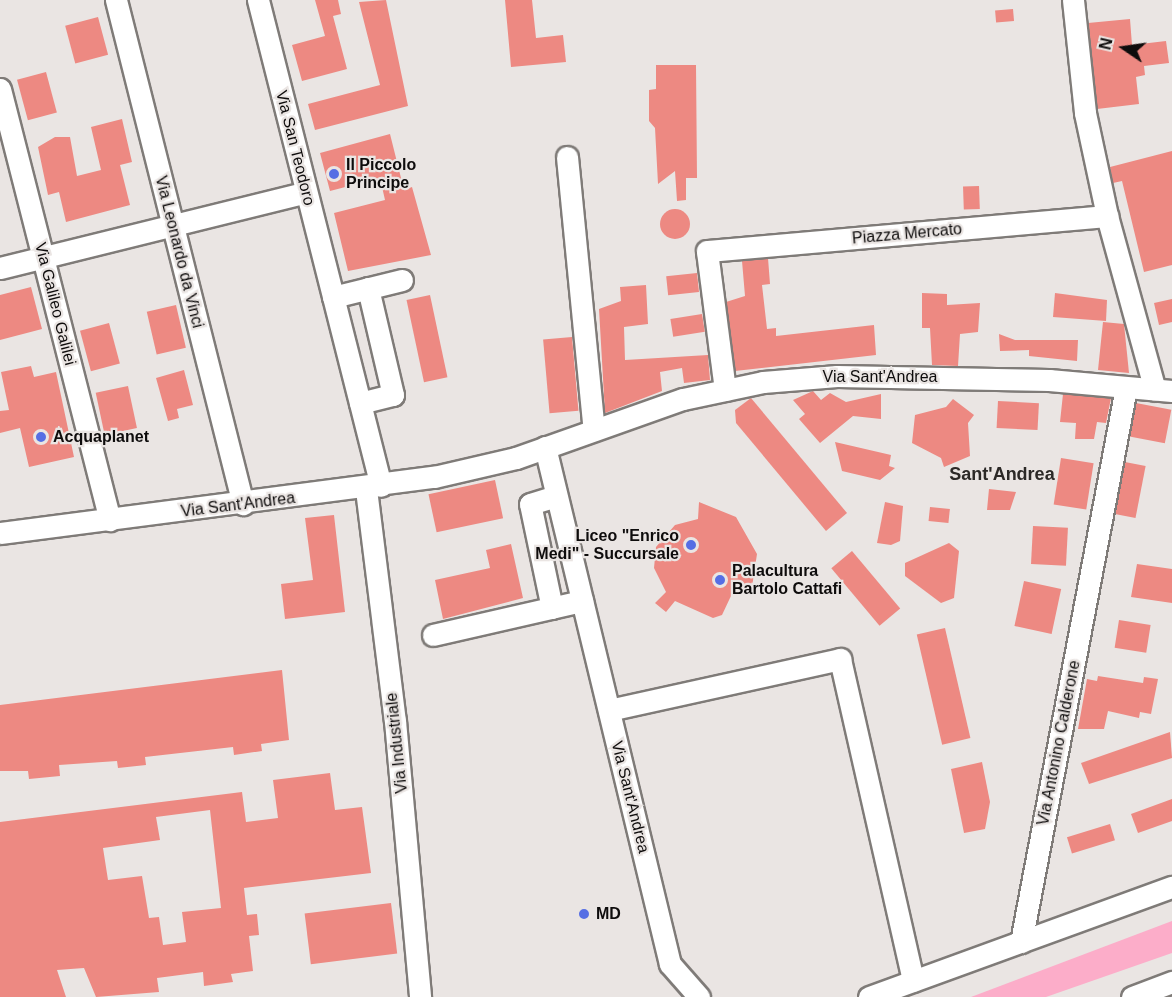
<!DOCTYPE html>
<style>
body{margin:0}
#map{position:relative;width:1172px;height:997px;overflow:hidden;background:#eae5e3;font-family:Helvetica,sans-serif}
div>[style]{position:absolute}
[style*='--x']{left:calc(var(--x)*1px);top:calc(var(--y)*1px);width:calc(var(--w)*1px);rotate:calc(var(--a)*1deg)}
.water>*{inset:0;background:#fcadc9}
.building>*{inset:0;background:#ed8982;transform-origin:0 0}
.round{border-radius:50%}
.roads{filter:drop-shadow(2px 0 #7f7b78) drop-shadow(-2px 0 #7f7b78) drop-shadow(0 2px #7f7b78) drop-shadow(0 -2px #7f7b78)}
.minor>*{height:21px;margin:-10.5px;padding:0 10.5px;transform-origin:10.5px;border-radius:10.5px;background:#fff}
.dots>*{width:16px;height:16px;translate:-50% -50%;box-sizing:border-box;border:3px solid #eae5e3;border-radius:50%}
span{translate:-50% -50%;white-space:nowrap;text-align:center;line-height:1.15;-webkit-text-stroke:4.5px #eae5e3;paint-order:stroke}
.street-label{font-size:16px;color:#0e0c0c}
.poi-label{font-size:16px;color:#0e0c0c;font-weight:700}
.left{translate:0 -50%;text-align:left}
.right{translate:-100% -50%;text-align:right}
.neighbourhood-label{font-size:18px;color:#2c2927;font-weight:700}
.north{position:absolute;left:1094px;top:18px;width:60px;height:60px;-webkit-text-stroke:4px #eae5e3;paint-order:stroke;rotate:283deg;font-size:16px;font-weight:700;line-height:24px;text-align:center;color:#0e0c0c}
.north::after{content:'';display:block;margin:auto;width:21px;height:27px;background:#0e0c0c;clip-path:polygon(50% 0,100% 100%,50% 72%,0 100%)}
</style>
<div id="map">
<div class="water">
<div style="clip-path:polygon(1172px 921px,1172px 953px,1046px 997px,971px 997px)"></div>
</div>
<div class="building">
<div style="clip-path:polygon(315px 0,338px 0,341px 14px,333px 16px,347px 69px,302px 81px,292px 45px,325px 36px)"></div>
<div style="clip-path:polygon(386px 0,408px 106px,315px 130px,308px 104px,380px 85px,359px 2px)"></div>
<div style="clip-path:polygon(505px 0,532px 0,536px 38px,563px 35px,566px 62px,511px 67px)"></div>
<div style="left:1013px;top:9px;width:12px;height:18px;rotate:85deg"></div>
<div style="left:98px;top:17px;width:39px;height:34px;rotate:75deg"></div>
<div style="clip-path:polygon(1130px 19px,1132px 45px,1166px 41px,1169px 63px,1144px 66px,1145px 75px,1136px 77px,1139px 104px,1097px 109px,1088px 23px)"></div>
<div style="clip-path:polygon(656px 65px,696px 65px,697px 178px,686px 178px,686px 200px,677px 201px,675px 171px,658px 184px,655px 128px,649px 121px,649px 90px,656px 89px)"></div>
<div style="left:46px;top:72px;width:42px;height:30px;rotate:75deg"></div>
<div style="clip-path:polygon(122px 119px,132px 162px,120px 165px,130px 205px,66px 222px,59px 192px,48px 195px,38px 147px,55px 137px,70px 137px,77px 176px,101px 170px,91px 127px)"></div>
<div style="clip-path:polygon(390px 134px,404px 190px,412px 187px,431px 255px,348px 271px,334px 213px,385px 200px,380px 178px,330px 191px,320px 153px)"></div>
<div style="clip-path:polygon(1172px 151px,1172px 265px,1144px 272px,1122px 181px,1113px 183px,1110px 167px)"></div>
<div style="left:979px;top:186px;width:23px;height:16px;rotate:88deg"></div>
<div class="round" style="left:660px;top:209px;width:30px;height:30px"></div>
<div style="clip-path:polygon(768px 258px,770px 284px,762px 285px,767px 329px,776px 328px,776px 336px,874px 325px,876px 355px,735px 371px,726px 302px,745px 296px,742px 261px)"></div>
<div style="left:697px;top:273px;width:19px;height:31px;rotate:84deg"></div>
<div style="clip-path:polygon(646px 285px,648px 324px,624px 327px,625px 360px,708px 355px,710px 380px,684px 383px,682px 368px,660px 372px,662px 391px,605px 413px,599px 309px,621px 301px,620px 287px)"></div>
<div style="clip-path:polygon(31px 287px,42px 329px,0 340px,0 295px)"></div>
<div style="clip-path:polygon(922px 293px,947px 294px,947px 305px,980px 303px,978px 332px,960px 334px,958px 366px,932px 365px,930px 328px,922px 328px)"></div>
<div style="clip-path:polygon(1055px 293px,1107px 300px,1106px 321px,1053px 317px)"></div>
<div style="left:430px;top:295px;width:84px;height:24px;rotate:78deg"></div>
<div style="clip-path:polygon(1172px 299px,1172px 322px,1159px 325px,1154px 303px)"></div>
<div style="left:176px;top:305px;width:44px;height:30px;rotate:77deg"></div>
<div style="left:702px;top:314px;width:18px;height:32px;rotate:81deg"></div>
<div style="clip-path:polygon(1103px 322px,1124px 324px,1129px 373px,1098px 370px)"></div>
<div style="left:109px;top:323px;width:42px;height:30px;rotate:75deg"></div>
<div style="clip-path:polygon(999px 334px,1015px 340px,1078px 340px,1077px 361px,1029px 356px,1029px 350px,1000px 351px)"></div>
<div style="left:572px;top:337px;width:74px;height:29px;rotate:85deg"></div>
<div style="clip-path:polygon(31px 366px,34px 377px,56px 372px,74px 457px,29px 467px,20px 428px,0 433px,0 411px,9px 410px,1px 372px)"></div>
<div style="clip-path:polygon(184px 370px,193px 405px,177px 409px,179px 418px,168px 421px,156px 378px)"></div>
<div style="left:128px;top:386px;width:43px;height:33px;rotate:78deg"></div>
<div style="clip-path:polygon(813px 391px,821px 400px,830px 393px,846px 402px,881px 394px,881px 419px,853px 416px,820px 443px,799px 419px,805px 414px,793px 400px)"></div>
<div style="clip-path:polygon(1063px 394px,1111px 398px,1106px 423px,1097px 422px,1094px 439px,1075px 439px,1076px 423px,1060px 422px)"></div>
<div style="clip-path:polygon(751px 398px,847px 513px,826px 531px,736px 423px,735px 410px)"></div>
<div style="clip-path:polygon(953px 399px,974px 415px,968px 423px,970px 456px,944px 467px,941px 458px,912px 443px,915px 415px,946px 407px)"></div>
<div style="left:998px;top:401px;width:41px;height:27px;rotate:3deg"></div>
<div style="left:1136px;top:403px;width:36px;height:34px;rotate:11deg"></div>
<div style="clip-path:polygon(835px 442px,891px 455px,889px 466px,895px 468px,880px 480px,842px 471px)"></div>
<div style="left:1061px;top:458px;width:33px;height:47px;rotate:9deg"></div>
<div style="left:1125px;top:462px;width:21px;height:53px;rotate:11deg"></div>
<div style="left:495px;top:480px;width:39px;height:68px;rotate:78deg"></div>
<div style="clip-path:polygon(989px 489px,1016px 492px,1010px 510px,987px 510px)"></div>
<div style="clip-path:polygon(699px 502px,736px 517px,757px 554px,752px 587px,738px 581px,722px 615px,713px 618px,675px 601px,666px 612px,655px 603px,666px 592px,654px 568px,656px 547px,675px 525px,698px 519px)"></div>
<div style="clip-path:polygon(885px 502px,903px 506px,900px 541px,891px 545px,877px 543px)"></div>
<div style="left:930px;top:507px;width:20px;height:14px;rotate:6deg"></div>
<div style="clip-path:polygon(334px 515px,345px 612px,285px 619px,281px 584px,313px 580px,305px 518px)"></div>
<div style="left:1033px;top:526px;width:35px;height:38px;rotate:3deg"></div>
<div style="clip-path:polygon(949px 543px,959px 551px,954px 598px,941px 603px,905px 576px,905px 563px)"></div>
<div style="clip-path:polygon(511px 544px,523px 598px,443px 619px,435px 580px,490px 568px,486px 550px)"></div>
<div style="left:852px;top:551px;width:75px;height:27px;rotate:50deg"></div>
<div style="clip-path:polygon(1137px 564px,1172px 569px,1172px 603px,1131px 597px)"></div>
<div style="left:1024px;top:581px;width:38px;height:46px;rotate:12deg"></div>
<div style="left:1119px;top:620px;width:32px;height:28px;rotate:9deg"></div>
<div style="left:945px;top:628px;width:113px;height:29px;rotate:77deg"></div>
<div style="clip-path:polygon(282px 670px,289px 740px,261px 744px,262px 751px,234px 755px,233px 747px,145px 757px,146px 765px,118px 768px,117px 761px,59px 765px,60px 776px,29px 779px,28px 771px,0 771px,0 705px)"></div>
<div style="clip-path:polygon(1098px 676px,1143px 683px,1144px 677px,1158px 679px,1151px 714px,1140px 712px,1139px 718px,1108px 711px,1104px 729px,1078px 729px,1087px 679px,1097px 681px)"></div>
<div style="clip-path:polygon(1170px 732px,1172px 758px,1089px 784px,1081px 763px)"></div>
<div style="clip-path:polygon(982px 762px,990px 802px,985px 829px,964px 833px,951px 769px)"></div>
<div style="clip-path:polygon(evenodd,330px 773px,335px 810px,362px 807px,371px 873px,244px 888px,247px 915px,257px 914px,259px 935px,249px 936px,253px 971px,231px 974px,233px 982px,204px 986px,203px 972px,157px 978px,159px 992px,96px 997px,84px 968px,57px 970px,66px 997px,0 997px,0 822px,242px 792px,246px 822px,278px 818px,273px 780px,330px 773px,210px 810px,221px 908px,182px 912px,186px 942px,163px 945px,159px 917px,149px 918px,142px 876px,108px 880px,103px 848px,160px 840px,156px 817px,210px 810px)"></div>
<div style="clip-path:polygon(1172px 799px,1172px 821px,1138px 833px,1131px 814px)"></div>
<div style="left:1110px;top:824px;width:17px;height:45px;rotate:73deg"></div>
<div style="left:391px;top:903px;width:51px;height:87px;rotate:83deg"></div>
</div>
<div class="roads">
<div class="minor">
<div style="--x:116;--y:0;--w:520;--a:75.86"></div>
<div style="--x:258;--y:0;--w:501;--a:75.8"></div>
<div style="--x:1073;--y:0;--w:114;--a:83.9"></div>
<div style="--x:1085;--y:113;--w:105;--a:77.9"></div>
<div style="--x:1107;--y:216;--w:180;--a:74.6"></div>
<div style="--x:0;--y:89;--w:445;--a:75.7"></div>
<div style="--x:567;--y:157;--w:274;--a:84.4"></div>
<div style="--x:0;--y:268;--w:315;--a:-13.9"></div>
<div style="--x:333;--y:297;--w:71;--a:-13.8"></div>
<div style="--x:725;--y:390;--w:140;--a:-97.4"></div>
<div style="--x:707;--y:251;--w:402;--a:-5"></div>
<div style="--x:360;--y:403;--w:34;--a:-14"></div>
<div style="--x:393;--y:395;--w:110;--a:-103.2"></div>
<div style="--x:545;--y:447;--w:532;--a:76.41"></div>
<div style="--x:670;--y:964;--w:44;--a:48.7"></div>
<div style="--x:366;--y:489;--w:234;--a:82.9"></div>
<div style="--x:395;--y:721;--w:277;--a:84.8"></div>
<div style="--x:0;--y:533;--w:438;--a:-7.4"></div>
<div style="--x:434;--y:477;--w:84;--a:-13"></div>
<div style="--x:516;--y:458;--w:177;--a:-19.5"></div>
<div style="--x:683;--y:399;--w:82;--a:-12"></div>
<div style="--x:763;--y:382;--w:74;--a:-4.6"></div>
<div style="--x:837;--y:376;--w:212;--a:1.1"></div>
<div style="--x:1049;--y:380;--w:123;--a:5.1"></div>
<div style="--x:552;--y:608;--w:106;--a:-101.9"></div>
<div style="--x:530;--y:504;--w:27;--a:-17"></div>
<div style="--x:433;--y:635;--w:153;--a:-12.9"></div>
<div style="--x:609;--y:710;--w:237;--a:-12.4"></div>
<div style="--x:840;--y:659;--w:330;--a:77.2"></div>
<div style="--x:1021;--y:942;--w:564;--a:-79.27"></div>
<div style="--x:869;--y:997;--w:322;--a:-20"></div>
<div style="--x:1132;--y:997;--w:43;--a:-20.6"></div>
</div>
</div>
<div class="dots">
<div style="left:334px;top:174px;background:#566ee4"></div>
<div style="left:41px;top:437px;background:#566ee4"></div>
<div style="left:691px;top:545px;background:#566ee4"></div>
<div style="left:720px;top:580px;background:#566ee4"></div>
<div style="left:584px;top:914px;background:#566ee4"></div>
</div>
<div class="street-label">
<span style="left:295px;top:148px;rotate:76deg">Via San Teodoro</span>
<span style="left:907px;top:234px;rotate:-5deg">Piazza Mercato</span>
<span style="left:179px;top:252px;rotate:76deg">Via Leonardo da Vinci</span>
<span style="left:55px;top:304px;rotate:76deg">Via Galileo Galilei</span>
<span style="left:880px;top:377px">Via Sant'Andrea</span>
<span style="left:238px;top:505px;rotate:-7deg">Via Sant'Andrea</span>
<span style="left:397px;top:743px;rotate:-96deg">Via Industriale</span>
<span style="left:1059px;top:743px;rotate:-79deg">Via Antonino Calderone</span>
<span style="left:630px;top:797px;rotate:76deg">Via Sant'Andrea</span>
</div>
<div class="poi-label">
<span class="left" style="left:346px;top:174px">Il Piccolo<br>Principe</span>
<span class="left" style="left:53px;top:437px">Acquaplanet</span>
<span class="right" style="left:679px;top:545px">Liceo "Enrico<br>Medi" - Succursale</span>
<span class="left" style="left:732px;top:580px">Palacultura<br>Bartolo Cattafi</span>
<span class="left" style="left:596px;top:914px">MD</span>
</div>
<div class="neighbourhood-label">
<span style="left:1002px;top:474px">Sant'Andrea</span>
</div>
<div class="north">N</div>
</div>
